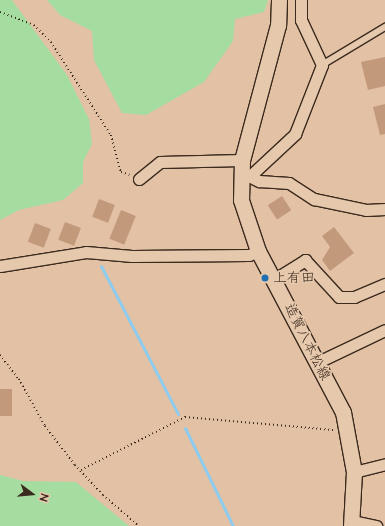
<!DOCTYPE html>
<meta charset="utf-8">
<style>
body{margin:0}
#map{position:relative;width:385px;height:526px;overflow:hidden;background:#e3c1a4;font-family:"Architects Daughter","Klee One",sans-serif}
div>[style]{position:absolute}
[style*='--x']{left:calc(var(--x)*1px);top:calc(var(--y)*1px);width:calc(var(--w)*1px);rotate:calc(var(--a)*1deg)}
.green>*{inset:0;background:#a5dca0}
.stream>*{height:3px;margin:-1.5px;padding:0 1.5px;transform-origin:1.5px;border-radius:1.5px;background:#8eccef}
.building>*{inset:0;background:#c3997c;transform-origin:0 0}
.path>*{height:1.5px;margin-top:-0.75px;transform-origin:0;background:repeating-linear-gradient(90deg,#3b2a1e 0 1px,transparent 0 4px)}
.roads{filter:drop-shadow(1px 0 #3b2a1e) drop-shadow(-1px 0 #3b2a1e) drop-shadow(0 1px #3b2a1e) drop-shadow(0 -1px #3b2a1e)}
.lane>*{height:5.5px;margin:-2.75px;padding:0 2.75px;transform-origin:2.75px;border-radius:2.75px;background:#e6c9ad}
.street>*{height:11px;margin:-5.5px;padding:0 5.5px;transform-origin:5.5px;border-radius:5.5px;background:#e6c9ad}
.secondary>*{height:15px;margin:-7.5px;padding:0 7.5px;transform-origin:7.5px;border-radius:7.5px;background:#e6c9ad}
.dots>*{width:11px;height:11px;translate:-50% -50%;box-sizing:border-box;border:2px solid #e6c9ad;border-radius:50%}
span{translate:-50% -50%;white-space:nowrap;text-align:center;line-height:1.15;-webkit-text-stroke:3.5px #e6c9ad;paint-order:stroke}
.poi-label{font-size:14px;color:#3b2a1e}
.left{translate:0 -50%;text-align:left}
.street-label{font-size:14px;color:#3b2a1e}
.north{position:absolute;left:12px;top:474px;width:40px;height:40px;-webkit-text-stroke:3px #e6c9ad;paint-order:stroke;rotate:106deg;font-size:11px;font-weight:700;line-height:16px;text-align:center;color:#3b2a1e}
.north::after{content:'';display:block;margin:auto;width:14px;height:18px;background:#3b2a1e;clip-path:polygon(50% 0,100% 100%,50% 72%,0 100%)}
</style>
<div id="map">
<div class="green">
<div style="clip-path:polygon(0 0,12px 0,67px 75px,89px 119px,92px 144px,83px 162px,83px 183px,63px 200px,19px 210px,0 220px)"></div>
<div style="clip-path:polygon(47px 0,268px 0,264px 12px,235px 19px,233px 41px,204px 82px,146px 115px,122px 113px,94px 60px,92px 31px,60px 15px)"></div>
<div style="clip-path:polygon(0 475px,23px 481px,76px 482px,129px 526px,0 526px)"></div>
</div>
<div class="stream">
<div style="--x:101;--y:266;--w:167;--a:62.5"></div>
<div style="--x:185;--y:428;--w:109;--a:63.9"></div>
</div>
<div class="building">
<div style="clip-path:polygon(385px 57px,385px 86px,368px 90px,361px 62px)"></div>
<div style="clip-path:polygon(385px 104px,385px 134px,380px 135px,373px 107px)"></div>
<div style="left:282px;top:196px;width:17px;height:17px;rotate:57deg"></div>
<div style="left:99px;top:199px;width:17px;height:19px;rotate:21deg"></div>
<div style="left:121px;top:210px;width:16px;height:31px;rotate:22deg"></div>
<div style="left:65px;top:222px;width:17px;height:19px;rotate:21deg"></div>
<div style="left:35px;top:223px;width:17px;height:20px;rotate:21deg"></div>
<div style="clip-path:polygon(334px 227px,354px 253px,330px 271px,322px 260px,330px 247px,322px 236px)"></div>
<div style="left:0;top:389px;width:12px;height:27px"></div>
</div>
<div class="path">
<div style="--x:0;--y:12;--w:36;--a:21"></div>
<div style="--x:34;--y:25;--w:24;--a:45"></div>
<div style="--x:51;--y:42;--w:111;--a:57.2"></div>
<div style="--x:111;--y:135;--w:38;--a:75"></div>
<div style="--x:121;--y:172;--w:9;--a:18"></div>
<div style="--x:0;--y:355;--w:31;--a:52"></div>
<div style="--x:19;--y:379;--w:54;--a:61"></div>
<div style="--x:45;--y:426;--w:49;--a:52.4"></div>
<div style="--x:75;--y:465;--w:41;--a:47"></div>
<div style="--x:103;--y:495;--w:48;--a:40.7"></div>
<div style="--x:81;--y:470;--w:117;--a:-27"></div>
<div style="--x:185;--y:417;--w:149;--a:5"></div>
</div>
<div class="roads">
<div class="lane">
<div style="--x:322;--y:65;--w:74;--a:-31.1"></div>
</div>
<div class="street">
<div style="--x:245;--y:174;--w:16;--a:27"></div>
<div style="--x:259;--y:181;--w:30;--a:4"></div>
<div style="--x:289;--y:183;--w:30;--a:33"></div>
<div style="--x:314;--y:199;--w:53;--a:11.9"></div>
<div style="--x:366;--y:210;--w:19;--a:-3"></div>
<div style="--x:250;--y:176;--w:62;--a:-43"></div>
<div style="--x:295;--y:134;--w:74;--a:-68.6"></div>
<div style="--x:322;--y:65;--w:50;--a:-115"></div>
<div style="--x:301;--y:20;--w:20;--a:-90"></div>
<div style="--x:139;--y:179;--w:27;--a:-39"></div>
<div style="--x:160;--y:162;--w:82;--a:-1.4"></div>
<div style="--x:0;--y:266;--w:87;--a:-9.2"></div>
<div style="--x:86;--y:252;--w:46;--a:5"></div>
<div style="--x:132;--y:256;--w:117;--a:-0.5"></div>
<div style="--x:249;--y:255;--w:10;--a:-24"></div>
<div style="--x:275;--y:279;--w:36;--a:-32"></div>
<div style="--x:305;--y:260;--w:50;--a:47.4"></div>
<div style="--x:339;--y:297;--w:15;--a:0"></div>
<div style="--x:354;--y:297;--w:34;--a:-23"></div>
<div style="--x:318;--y:362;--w:74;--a:-25.5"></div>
<div style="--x:354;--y:472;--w:32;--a:-14"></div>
<div style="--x:352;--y:521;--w:25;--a:12"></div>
</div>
<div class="secondary">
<div style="--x:279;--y:0;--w:25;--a:92"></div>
<div style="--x:278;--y:25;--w:140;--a:104.9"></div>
<div style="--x:242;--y:160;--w:40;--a:91.4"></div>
<div style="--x:241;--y:200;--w:54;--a:71.6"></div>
<div style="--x:258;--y:251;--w:182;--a:62.2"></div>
<div style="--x:343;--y:412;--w:61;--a:79.6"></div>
<div style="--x:354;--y:472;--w:54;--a:93.2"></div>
</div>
</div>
<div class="dots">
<div style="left:265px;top:278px;background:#1f6fb2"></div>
</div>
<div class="poi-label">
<span class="left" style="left:273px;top:278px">上有田</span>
</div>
<div class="street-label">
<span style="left:307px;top:342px;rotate:63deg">造賀八本松線</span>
</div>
<div class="north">N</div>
</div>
